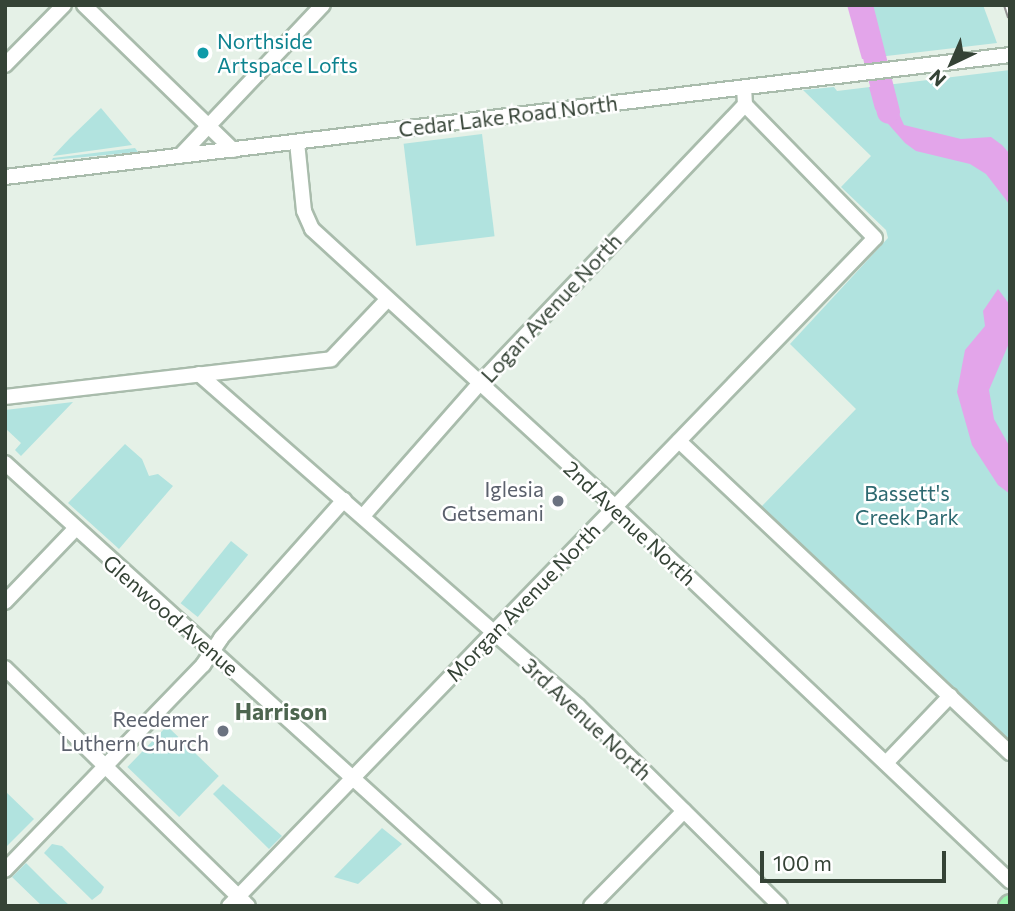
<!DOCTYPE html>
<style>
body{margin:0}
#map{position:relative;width:1015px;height:911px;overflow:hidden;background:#e5f1e7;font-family:Commissioner,sans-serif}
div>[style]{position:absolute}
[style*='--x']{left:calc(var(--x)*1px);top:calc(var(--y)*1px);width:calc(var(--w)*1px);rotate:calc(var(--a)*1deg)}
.green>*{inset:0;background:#b1e3df;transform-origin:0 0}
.water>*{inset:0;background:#e3a5ea}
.river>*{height:23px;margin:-11.5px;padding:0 11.5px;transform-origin:11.5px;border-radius:11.5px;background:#e3a5ea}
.roads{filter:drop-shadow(2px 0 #a9bcac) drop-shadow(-2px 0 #a9bcac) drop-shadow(0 2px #a9bcac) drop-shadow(0 -2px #a9bcac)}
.minor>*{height:14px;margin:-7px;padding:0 7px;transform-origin:7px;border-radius:7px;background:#fff}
.major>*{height:18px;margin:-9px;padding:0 9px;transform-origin:9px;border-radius:9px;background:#99f6ac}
.rail>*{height:6px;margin-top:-3px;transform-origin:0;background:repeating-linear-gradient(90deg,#fff 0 10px,#949494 0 20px);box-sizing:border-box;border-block:2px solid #949494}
.dots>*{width:19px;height:19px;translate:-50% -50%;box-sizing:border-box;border:4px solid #fff;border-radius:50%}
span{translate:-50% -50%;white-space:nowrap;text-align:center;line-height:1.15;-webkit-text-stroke:5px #fff;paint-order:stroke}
.culture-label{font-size:21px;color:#0d838f}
.left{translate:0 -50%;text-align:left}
.street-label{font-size:21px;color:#354336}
.worship-label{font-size:21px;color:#5b616d}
.right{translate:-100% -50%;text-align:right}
.park-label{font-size:21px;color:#2d6970}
.neighbourhood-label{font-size:23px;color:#4d654f;font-weight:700}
.frame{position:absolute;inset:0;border:7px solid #354336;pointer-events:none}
.north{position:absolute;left:917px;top:28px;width:70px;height:70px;-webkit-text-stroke:5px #fff;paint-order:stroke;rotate:224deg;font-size:19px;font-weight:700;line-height:28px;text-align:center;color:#354336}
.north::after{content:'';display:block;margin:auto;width:24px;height:32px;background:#354336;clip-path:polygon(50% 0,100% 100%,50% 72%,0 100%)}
.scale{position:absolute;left:760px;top:851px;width:186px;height:32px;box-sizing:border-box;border:4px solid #354336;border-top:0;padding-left:9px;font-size:21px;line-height:24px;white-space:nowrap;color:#354336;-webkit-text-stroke:5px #fff;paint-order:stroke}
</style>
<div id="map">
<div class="green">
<div style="clip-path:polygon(867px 5px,983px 5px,997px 43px,878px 57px)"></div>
<div style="clip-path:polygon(1010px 70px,1010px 744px,760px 508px,856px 409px,790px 344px,888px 238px,886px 230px,841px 187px,871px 156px,803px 90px,834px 87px,837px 91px)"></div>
<div style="clip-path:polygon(101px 108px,132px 145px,53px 156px,70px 138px)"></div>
<div style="left:482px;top:134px;width:103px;height:79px;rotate:83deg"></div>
<div style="clip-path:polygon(135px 148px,138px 152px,52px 160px,53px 158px)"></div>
<div style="clip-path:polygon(73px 402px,21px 456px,15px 450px,21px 443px,5px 428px,5px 410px)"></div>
<div style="clip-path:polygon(125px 444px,142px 459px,149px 476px,158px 474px,173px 486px,119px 549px,68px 503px)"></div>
<div style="left:231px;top:541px;width:22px;height:80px;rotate:39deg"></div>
<div style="left:167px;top:726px;width:72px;height:57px;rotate:44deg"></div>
<div style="clip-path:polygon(223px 784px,282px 836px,269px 849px,213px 794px)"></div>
<div style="clip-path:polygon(5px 791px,34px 819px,5px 848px)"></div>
<div style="clip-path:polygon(382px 828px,402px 844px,358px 884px,334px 877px)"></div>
<div style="clip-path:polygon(52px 844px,62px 846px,104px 887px,101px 893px,92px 900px,44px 853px)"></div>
<div style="clip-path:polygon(26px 863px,53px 890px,70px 906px,42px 906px,12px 877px)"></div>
</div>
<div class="water">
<div style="clip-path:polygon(847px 5px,868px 5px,882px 56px,862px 59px)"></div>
<div style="clip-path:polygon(886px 85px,904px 125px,961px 139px,991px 137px,1002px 145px,1010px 154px,1010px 205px,986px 174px,970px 164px,916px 151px,905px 143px,875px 109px,869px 87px)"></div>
<div style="clip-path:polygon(998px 289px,1010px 305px,1010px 341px,989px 390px,994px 419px,1010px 447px,1010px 494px,998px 485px,972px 445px,957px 392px,965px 350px,985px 326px,983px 311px)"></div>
</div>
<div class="river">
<div style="--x:861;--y:5;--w:110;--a:75.8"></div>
</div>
<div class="roads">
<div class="minor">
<div style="--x:84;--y:5;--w:208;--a:44.2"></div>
<div style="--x:5;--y:65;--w:84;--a:-45.5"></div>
<div style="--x:297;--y:142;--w:69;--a:84.2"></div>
<div style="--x:304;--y:211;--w:20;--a:66"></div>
<div style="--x:312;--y:229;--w:411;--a:42.5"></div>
<div style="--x:615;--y:507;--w:544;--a:43.44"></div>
<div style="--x:180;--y:156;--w:208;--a:-46.6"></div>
<div style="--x:5;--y:177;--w:1012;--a:-6.92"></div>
<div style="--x:199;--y:374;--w:504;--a:41.22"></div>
<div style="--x:578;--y:706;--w:284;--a:44.7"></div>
<div style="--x:5;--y:397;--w:328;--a:-6.6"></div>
<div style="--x:331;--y:359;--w:81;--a:-46.5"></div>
<div style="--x:679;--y:441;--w:455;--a:43.3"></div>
<div style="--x:5;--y:463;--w:660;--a:42.17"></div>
<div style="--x:363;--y:516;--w:176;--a:-48.7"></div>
<div style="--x:479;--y:384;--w:385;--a:-46.4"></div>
<div style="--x:5;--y:602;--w:101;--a:-46.2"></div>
<div style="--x:5;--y:668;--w:340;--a:44.4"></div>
<div style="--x:886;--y:763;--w:93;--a:-46.3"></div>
<div style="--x:5;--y:870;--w:285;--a:-46"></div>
<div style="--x:203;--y:665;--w:32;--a:-56"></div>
<div style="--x:221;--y:638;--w:185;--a:-48.3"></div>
<div style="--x:229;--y:906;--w:929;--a:-45.96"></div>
<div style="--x:875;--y:238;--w:186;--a:-134.3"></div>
<div style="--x:745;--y:105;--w:17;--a:-93"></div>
<div style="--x:591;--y:906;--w:133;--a:-45.6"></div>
</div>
<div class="major">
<div style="--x:1008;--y:906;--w:3;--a:-45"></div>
</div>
</div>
<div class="rail">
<div style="--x:1006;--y:5;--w:13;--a:72"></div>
</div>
<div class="dots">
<div style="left:203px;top:53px;background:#0f9aa8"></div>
<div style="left:558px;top:501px;background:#6b7280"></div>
<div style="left:223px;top:731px;background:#6b7280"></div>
</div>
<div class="culture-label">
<span class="left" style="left:217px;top:53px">Northside<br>Artspace Lofts</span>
</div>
<div class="street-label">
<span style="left:508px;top:116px;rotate:-7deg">Cedar Lake Road North</span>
<span style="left:551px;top:308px;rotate:-47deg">Logan Avenue North</span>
<span style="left:630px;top:523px;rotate:43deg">2nd Avenue North</span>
<span style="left:523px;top:602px;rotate:-46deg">Morgan Avenue North</span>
<span style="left:171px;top:615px;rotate:41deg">Glenwood Avenue</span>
<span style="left:587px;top:719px;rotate:43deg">3rd Avenue North</span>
</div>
<div class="worship-label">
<span class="right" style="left:544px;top:501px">Iglesia<br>Getsemani</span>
<span class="right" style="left:209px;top:731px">Reedemer<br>Luthern Church</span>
</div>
<div class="park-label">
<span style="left:907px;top:505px">Bassett's<br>Creek Park</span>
</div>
<div class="neighbourhood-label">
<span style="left:281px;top:711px">Harrison</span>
</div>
<div class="frame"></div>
<div class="north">N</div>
<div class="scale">100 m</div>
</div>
